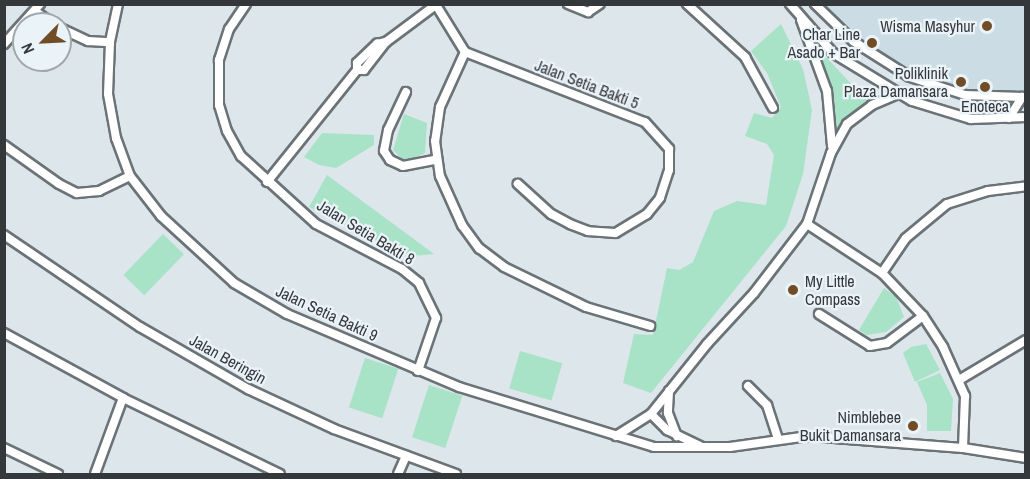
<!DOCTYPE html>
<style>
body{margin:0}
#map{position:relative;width:1030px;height:479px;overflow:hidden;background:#dde6eb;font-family:"Archivo Narrow",sans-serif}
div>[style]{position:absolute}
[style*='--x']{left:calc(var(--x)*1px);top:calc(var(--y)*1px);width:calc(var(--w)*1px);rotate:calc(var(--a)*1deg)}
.built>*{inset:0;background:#cbdce5}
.green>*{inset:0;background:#a8e2c7;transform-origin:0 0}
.roads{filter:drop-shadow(2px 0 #6b7377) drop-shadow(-2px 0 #6b7377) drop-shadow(0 2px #6b7377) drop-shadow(0 -2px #6b7377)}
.minor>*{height:8px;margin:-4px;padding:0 4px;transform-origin:4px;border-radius:4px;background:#fff}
.dots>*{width:16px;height:16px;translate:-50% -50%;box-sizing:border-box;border:3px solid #eaf3f8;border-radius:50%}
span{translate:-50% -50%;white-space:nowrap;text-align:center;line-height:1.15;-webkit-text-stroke:4.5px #eaf3f8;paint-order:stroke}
.poi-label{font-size:16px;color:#34383a}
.right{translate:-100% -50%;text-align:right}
.left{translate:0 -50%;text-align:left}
.street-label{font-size:16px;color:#34383a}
.frame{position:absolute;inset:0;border:6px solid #34383a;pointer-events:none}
.north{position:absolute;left:12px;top:12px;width:60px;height:60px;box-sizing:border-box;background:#eaf3f8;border:2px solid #a1a8ac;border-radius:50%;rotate:246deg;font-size:16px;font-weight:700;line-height:24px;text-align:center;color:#34383a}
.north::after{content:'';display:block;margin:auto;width:21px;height:27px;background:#704d27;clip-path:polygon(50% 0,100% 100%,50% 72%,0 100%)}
</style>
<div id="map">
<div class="built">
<div style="clip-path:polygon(807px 5px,1025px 5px,1025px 99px,989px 103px,959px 101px,927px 89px,854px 48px)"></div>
</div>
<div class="green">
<div style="clip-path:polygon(781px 24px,803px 69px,812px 110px,803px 174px,786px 226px,651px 393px,623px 383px,634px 334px,653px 335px,667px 268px,679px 270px,693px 262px,714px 211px,737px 201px,766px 205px,774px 155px,767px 144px,745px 136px,754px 113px,772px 118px,781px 107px,767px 73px,751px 51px)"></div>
<div style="clip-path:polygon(825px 56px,857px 90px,885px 98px,871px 103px,834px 141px,831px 101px,818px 62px)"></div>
<div style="clip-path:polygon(404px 114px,427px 123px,425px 153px,414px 158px,402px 159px,393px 150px)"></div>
<div style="clip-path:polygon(322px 133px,374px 135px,374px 145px,336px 168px,319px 165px,304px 157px)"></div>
<div style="clip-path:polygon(327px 175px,434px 254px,412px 256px,388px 247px,309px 207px)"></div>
<div style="left:163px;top:234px;width:29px;height:57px;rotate:44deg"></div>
<div style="clip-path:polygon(884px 288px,896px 297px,904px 317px,886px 332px,867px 335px,859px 330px)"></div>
<div style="clip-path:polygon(926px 344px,940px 370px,915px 382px,903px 353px,911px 347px)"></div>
<div style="left:520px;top:351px;width:44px;height:39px;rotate:16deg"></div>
<div style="left:365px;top:358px;width:35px;height:52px;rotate:18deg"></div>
<div style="clip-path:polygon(940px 373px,953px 399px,951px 431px,927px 431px,927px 405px,917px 382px)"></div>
<div style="left:429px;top:385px;width:35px;height:55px;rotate:18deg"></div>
</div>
<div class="roads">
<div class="minor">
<div style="--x:118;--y:4;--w:39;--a:102"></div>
<div style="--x:110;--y:42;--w:52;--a:92.2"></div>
<div style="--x:108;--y:94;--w:45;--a:79.7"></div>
<div style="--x:116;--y:138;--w:40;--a:69.8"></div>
<div style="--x:130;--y:176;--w:51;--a:52.2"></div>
<div style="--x:161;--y:216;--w:99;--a:42.5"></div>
<div style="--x:234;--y:283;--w:61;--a:30.3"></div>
<div style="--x:287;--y:314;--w:187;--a:23"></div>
<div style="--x:459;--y:387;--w:204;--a:17.1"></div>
<div style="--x:654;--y:447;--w:76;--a:0"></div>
<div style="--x:730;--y:447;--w:79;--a:-8"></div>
<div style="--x:808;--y:436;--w:155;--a:4.4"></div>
<div style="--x:963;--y:448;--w:64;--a:9"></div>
<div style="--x:246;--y:4;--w:30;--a:124"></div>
<div style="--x:229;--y:29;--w:33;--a:108"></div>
<div style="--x:219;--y:60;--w:45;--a:90"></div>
<div style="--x:219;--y:105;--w:27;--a:73"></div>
<div style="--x:227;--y:131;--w:29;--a:61"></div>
<div style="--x:241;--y:156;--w:101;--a:42.2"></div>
<div style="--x:316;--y:224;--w:97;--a:27.6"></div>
<div style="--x:402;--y:269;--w:22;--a:39"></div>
<div style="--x:419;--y:283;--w:39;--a:64"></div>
<div style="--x:436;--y:318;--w:56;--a:108.8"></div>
<div style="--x:568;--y:4;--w:22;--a:22"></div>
<div style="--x:588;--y:12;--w:14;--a:-34"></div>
<div style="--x:687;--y:4;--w:79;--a:42.4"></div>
<div style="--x:745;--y:57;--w:58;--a:61.2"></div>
<div style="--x:790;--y:4;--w:65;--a:48.7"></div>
<div style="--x:833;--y:53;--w:92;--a:31.3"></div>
<div style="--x:912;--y:101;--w:62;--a:17"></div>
<div style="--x:971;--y:119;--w:55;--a:-2.1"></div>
<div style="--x:815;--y:4;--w:53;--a:44.2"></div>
<div style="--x:853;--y:41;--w:67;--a:32.3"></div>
<div style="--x:910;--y:77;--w:58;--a:18.1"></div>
<div style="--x:965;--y:95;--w:57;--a:2"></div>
<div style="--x:436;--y:5;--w:55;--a:58.3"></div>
<div style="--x:465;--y:52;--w:193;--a:21.3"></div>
<div style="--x:645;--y:122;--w:36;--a:48"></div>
<div style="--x:669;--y:149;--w:21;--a:90"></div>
<div style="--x:669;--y:170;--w:29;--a:108"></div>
<div style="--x:660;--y:198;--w:21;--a:129"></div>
<div style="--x:647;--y:214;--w:37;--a:149"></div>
<div style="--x:615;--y:233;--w:27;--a:-176"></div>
<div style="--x:588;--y:231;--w:19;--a:-159"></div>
<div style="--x:570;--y:224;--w:21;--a:-152"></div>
<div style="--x:551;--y:214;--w:45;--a:-137.7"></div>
<div style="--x:35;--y:11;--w:22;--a:36"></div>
<div style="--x:801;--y:20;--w:76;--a:69.9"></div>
<div style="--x:827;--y:91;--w:55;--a:84.8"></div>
<div style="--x:60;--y:28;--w:31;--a:25"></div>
<div style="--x:88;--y:41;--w:22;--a:3"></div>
<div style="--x:4;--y:44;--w:54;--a:-48"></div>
<div style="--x:465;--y:52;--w:60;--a:114.4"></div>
<div style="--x:440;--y:107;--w:34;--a:98"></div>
<div style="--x:435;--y:141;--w:35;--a:82"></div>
<div style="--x:440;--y:176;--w:54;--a:65.8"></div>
<div style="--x:462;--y:225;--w:29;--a:54"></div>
<div style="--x:479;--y:248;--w:31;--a:37"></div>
<div style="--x:504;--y:267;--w:91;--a:26"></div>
<div style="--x:586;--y:307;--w:67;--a:16.5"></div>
<div style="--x:357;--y:70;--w:7;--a:0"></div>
<div style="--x:364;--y:70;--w:36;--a:-52"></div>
<div style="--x:406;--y:92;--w:42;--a:115.3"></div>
<div style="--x:388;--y:130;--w:21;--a:101"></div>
<div style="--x:384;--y:151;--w:11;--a:56"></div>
<div style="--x:390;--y:160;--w:14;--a:25"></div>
<div style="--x:403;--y:166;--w:33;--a:-11"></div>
<div style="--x:1009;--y:118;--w:25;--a:-58"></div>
<div style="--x:4;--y:145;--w:67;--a:35.3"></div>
<div style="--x:59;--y:184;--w:20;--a:27"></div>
<div style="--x:77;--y:193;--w:22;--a:-5"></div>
<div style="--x:99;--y:191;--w:34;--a:-26"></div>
<div style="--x:267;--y:182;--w:144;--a:-51.2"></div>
<div style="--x:357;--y:70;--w:7;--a:-90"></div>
<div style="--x:357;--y:63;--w:28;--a:-44"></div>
<div style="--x:377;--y:44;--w:9;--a:-13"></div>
<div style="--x:386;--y:42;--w:64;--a:-36.7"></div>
<div style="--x:807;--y:224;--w:90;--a:33.2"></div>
<div style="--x:882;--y:273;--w:59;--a:46.4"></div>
<div style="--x:923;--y:316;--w:37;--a:57"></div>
<div style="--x:943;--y:347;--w:54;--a:65.8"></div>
<div style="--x:965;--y:396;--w:52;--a:92.2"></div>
<div style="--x:4;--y:235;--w:164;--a:34.1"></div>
<div style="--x:140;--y:327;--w:125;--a:29.9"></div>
<div style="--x:248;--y:389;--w:95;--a:24.9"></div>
<div style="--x:334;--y:429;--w:130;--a:20.2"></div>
<div style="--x:882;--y:273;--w:42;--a:-55.6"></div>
<div style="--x:906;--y:238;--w:53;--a:-39.7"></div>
<div style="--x:947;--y:204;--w:43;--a:-17.6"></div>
<div style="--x:988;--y:191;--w:38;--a:-7"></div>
<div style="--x:819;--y:314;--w:60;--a:32.1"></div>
<div style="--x:870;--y:346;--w:17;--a:-10"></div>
<div style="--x:887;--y:343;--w:45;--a:-36.9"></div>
<div style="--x:4;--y:333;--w:136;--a:28.6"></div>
<div style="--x:123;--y:398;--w:174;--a:25.8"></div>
<div style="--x:959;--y:380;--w:78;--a:-30.8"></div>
<div style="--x:748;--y:386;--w:27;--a:45"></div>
<div style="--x:767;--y:405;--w:36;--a:72"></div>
<div style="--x:669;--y:391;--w:22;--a:93"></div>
<div style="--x:668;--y:413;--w:25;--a:69"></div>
<div style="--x:651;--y:414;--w:23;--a:45"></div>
<div style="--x:667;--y:430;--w:37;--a:26"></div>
<div style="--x:616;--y:436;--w:41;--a:-32.2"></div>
<div style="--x:651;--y:414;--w:90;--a:-51.3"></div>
<div style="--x:707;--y:344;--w:69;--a:-47.3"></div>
<div style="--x:754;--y:293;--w:87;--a:-52.5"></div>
<div style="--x:807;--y:224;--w:75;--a:-71.3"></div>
<div style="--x:831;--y:153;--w:33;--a:-61"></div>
<div style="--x:847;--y:124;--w:31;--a:-37"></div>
<div style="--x:872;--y:105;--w:28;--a:-23"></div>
<div style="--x:4;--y:448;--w:60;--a:25.7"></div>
<div style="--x:95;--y:474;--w:81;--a:-69.8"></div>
<div style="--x:398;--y:474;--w:20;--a:-66"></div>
</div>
</div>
<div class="dots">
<div style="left:987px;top:26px;background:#704d27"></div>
<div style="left:872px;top:43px;background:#704d27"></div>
<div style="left:961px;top:82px;background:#704d27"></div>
<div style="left:985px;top:87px;background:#704d27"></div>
<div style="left:793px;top:290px;background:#704d27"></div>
<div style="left:913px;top:426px;background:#704d27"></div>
</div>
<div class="poi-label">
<span class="right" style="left:975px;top:26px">Wisma Masyhur</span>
<span class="right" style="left:860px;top:43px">Char Line<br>Asado + Bar</span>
<span class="right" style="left:948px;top:82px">Poliklinik<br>Plaza Damansara</span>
<span style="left:985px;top:106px">Enoteca</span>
<span class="left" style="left:805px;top:290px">My Little<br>Compass</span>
<span class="right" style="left:901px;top:426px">Nimblebee<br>Bukit Damansara</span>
</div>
<div class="street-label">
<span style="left:587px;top:84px;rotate:21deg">Jalan Setia Bakti 5</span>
<span style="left:366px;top:232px;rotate:31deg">Jalan Setia Bakti 8</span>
<span style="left:327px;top:313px;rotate:25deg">Jalan Setia Bakti 9</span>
<span style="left:228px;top:359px;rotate:29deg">Jalan Beringin</span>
</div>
<div class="frame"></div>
<div class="north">N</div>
</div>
